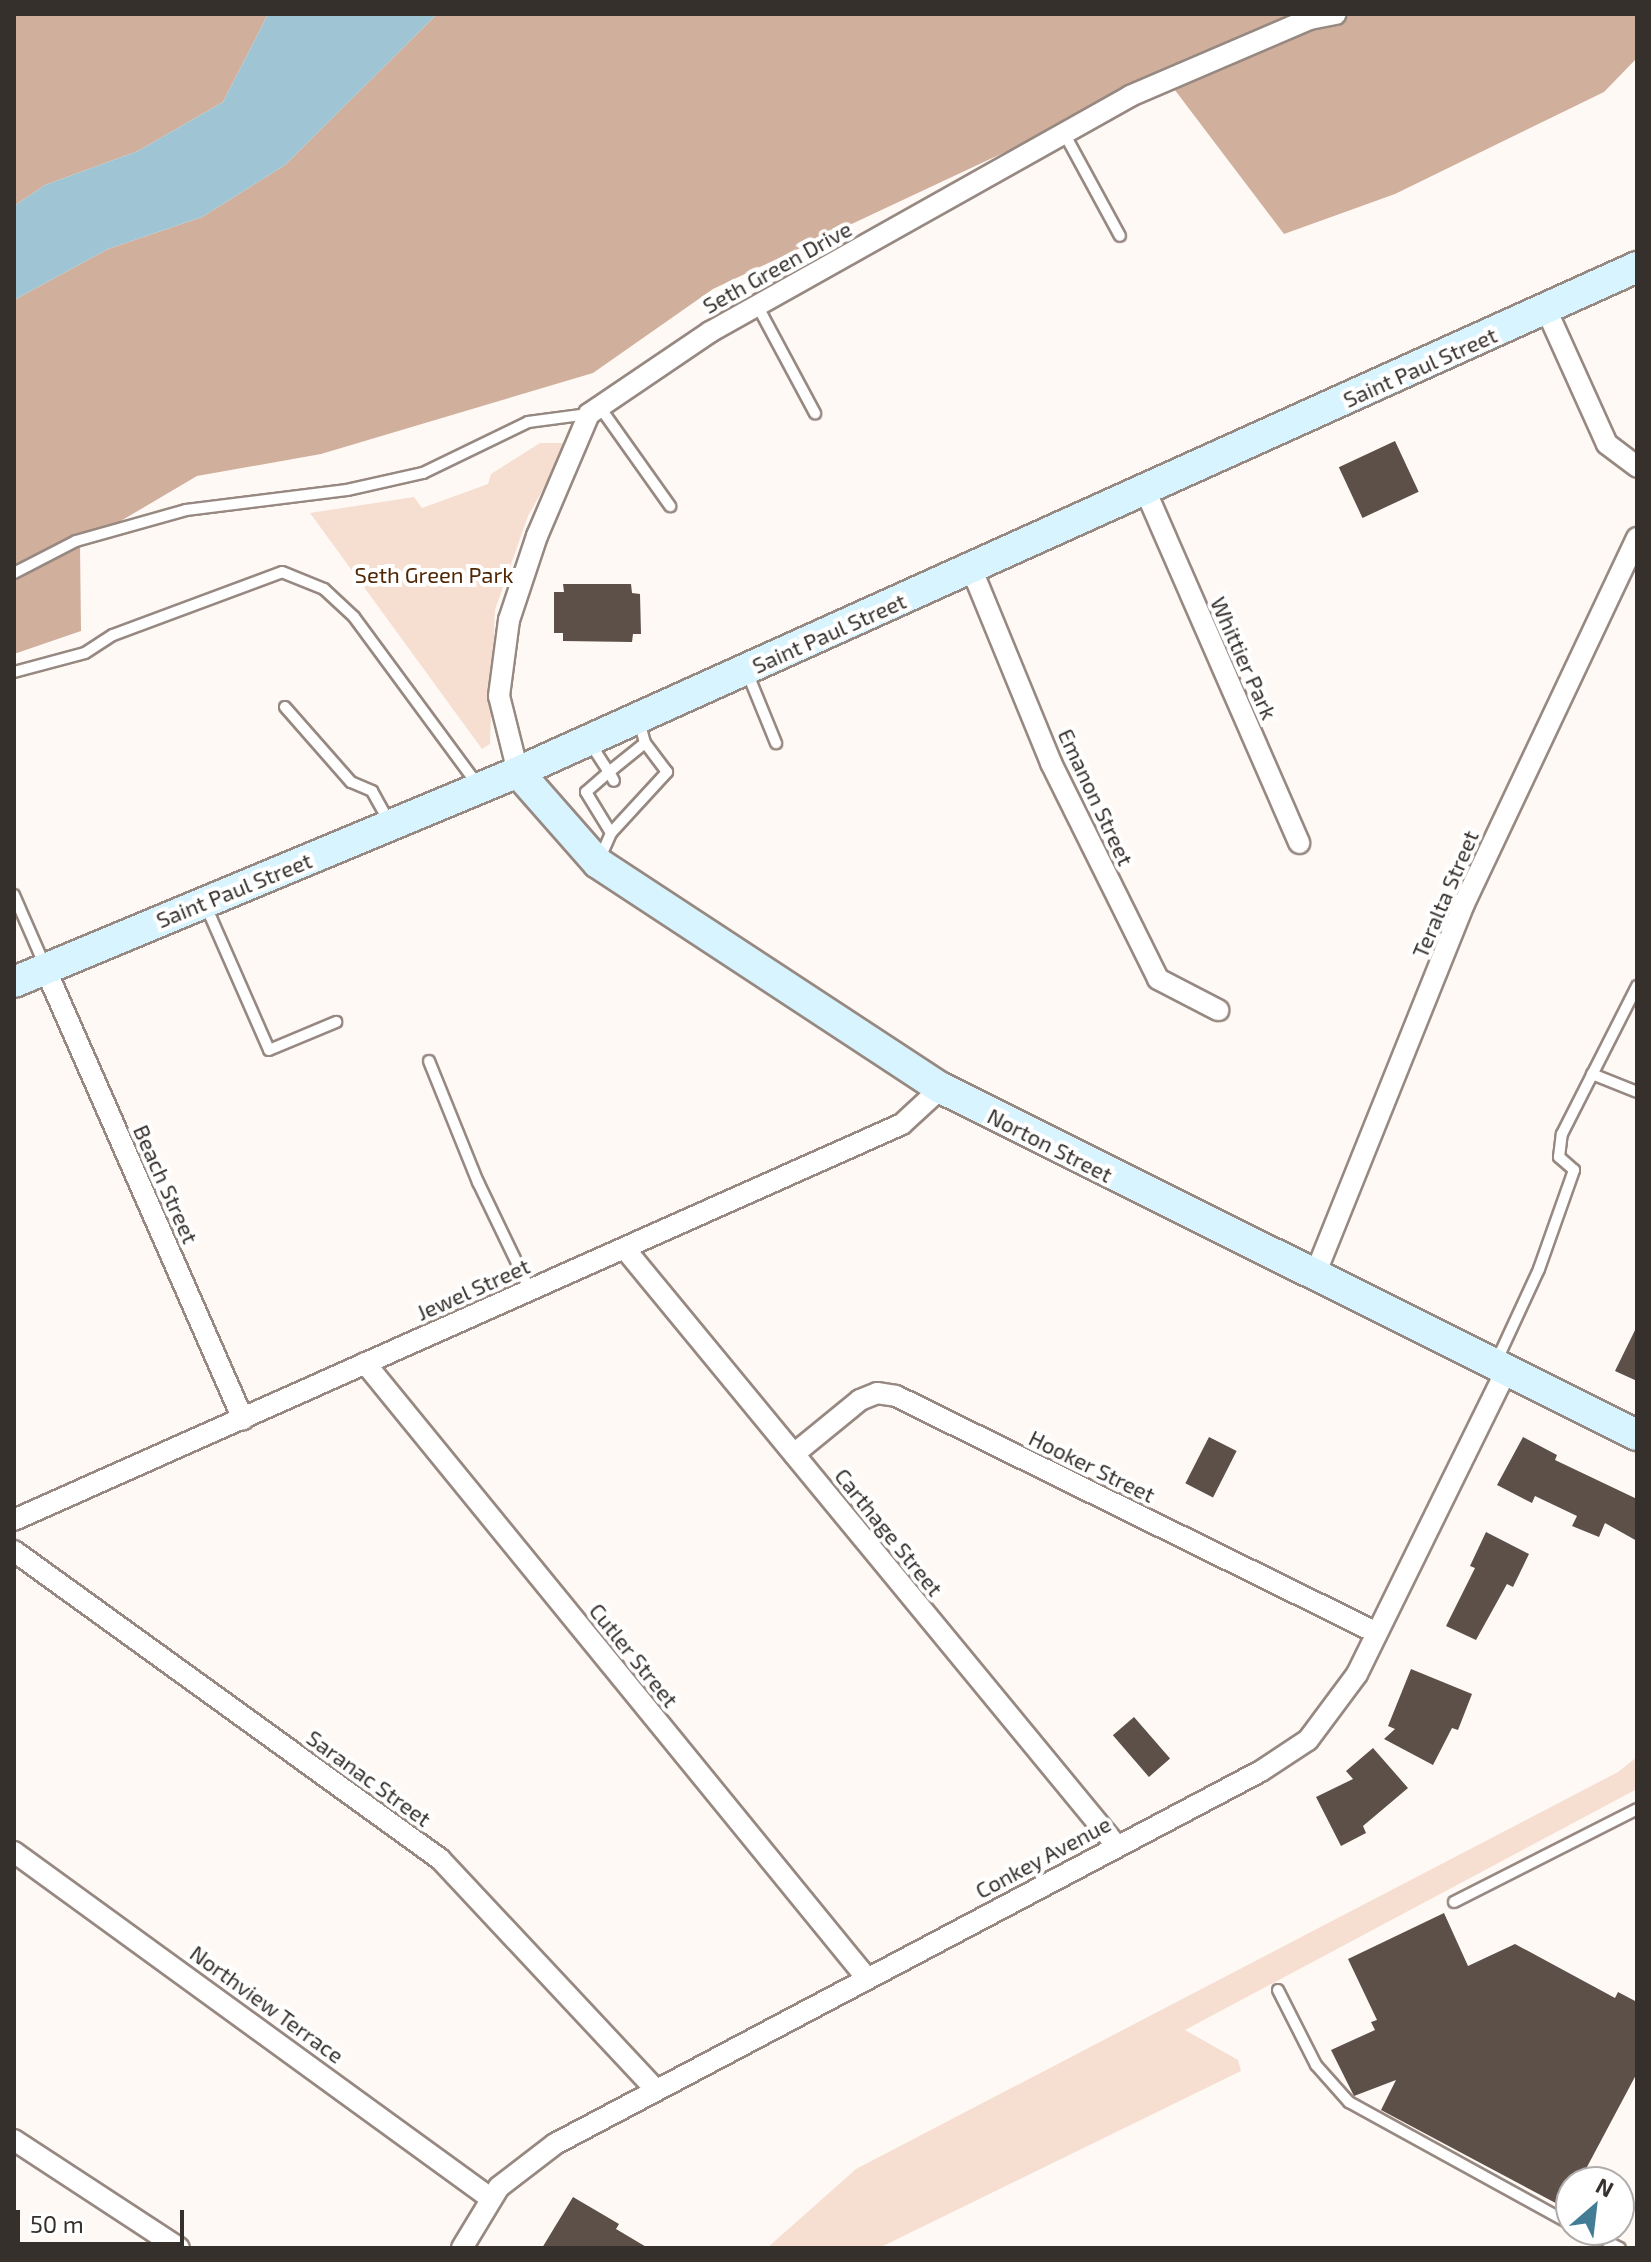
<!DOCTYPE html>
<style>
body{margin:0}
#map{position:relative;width:1651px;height:2262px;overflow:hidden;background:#fff9f5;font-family:"Exo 2",sans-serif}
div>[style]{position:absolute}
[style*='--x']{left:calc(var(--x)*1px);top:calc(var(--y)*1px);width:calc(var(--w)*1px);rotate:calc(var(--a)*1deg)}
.green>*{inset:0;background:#f6dfd1}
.forest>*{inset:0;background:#d0b09d}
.water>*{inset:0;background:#9fc4d4}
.building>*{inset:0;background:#5c5048;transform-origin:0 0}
.roads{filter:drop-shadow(2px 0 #978981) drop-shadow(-2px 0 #978981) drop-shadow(0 2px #978981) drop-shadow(0 -2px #978981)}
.service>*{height:10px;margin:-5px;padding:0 5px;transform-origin:5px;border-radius:5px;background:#fff}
.minor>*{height:20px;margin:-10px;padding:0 10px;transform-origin:10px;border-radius:10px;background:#fff}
.secondary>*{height:30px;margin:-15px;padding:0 15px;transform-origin:15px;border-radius:15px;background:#d8f4ff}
span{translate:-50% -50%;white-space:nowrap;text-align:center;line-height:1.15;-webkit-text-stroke:8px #fff;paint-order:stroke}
.street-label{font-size:22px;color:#36302d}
.park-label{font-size:22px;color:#502706}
.frame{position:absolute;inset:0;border:16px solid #36302d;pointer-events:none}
.north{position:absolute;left:1555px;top:2166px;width:80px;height:80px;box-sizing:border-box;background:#fff;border:2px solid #afacab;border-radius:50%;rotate:28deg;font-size:22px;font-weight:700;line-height:32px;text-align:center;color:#36302d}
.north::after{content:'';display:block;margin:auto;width:28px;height:36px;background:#427d95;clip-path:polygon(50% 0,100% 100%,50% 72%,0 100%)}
.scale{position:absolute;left:16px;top:2210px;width:168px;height:36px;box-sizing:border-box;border:4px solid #36302d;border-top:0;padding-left:10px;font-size:24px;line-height:28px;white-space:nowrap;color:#36302d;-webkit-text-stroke:6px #fff;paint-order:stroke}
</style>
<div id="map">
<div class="green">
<div style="clip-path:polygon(540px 443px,564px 443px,566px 448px,528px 516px,495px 610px,490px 744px,482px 749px,310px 513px,414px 497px,422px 508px,488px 484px,491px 474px)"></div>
<div style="clip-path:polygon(1637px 1757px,1637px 1789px,1185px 2030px,1238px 2060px,1241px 2071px,879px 2248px,767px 2248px,856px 2169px,1618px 1772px)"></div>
</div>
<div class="forest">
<div style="clip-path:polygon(14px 14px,268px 14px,223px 102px,138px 151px,45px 185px,14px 206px)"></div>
<div style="clip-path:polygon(437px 14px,1637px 14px,1637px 58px,1604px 92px,1395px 194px,1284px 234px,1165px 77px,713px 289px,593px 373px,321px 454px,197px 476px,80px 545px,81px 631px,14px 654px,14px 300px,108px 249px,202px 217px,285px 165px)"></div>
</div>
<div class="water">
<div style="clip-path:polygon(268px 14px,437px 14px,285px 165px,202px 217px,108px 249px,14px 300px,14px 206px,45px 185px,138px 151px,223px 102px)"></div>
</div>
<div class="building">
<div style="left:1395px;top:441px;width:56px;height:62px;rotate:65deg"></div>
<div style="clip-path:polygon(563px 584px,631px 584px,632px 593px,640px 594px,641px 634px,633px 634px,632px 642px,563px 641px,563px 633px,554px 633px,554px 592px,564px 592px)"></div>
<div style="clip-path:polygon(1637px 1326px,1637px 1381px,1615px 1371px)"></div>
<div style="left:1209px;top:1437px;width:31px;height:52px;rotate:27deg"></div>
<div style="clip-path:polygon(1523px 1437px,1557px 1455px,1555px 1460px,1637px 1499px,1637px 1541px,1605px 1523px,1599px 1537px,1572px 1526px,1577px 1516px,1535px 1496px,1532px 1503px,1497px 1485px)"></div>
<div style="clip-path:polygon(1486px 1532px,1529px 1554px,1513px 1587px,1507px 1584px,1476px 1640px,1446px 1626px,1475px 1568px,1470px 1566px)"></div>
<div style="clip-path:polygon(1411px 1669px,1472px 1694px,1458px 1730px,1452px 1728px,1433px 1765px,1384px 1739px,1395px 1729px,1388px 1726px)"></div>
<div style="left:1134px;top:1717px;width:55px;height:28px;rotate:49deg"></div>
<div style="clip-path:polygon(1373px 1748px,1408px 1788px,1363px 1826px,1366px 1833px,1341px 1846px,1316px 1797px,1353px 1779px,1346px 1771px)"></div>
<div style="clip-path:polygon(1444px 1913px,1468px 1966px,1515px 1944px,1615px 1998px,1618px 1992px,1637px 2002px,1637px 2073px,1579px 2182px,1571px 2182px,1565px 2208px,1381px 2110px,1396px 2080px,1354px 2096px,1331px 2050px,1375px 2030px,1371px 2022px,1377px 2020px,1348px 1959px)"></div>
<div style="clip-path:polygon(573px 2197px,619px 2224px,616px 2229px,648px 2248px,542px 2248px)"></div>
</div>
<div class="roads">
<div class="service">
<div style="--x:1064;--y:133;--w:117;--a:61.5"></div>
<div style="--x:757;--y:305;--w:123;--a:61.8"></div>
<div style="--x:599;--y:406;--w:123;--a:54.6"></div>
<div style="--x:14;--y:573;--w:70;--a:-27.3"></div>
<div style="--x:76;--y:541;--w:114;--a:-15.7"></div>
<div style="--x:186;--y:510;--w:162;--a:-7.1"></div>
<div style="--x:347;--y:490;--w:78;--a:-12.6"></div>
<div style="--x:423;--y:473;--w:117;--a:-25.9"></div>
<div style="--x:528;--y:422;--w:61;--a:-7.6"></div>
<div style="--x:14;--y:672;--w:73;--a:-15"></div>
<div style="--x:85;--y:653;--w:33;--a:-33"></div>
<div style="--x:113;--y:635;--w:180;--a:-20.4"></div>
<div style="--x:282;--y:572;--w:45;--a:22"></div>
<div style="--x:324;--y:589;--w:41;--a:43"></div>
<div style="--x:354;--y:617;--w:209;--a:53.6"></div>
<div style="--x:747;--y:672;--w:77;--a:67.8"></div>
<div style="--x:285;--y:707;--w:100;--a:48.7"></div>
<div style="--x:351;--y:782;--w:23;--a:23"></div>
<div style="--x:372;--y:791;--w:37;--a:61"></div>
<div style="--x:590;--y:743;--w:35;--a:57"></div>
<div style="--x:609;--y:772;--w:46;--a:-38.9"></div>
<div style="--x:645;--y:743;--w:24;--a:-105"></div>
<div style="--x:611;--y:833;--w:83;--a:-47.4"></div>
<div style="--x:667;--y:772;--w:36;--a:-127"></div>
<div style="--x:600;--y:858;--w:27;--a:-66"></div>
<div style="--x:611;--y:833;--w:48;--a:-121.4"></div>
<div style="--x:586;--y:792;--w:30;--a:-41"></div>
<div style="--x:609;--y:772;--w:10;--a:61"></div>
<div style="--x:14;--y:895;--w:77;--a:66.4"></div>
<div style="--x:205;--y:904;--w:159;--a:66.3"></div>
<div style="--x:269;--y:1050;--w:73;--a:-22.7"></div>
<div style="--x:429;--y:1061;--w:131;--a:68"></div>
<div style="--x:478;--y:1182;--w:120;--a:64.3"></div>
<div style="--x:1592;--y:1074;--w:48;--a:21.8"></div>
<div style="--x:1497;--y:1360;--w:100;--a:-65.2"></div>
<div style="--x:1539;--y:1269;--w:105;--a:-70.5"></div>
<div style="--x:1574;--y:1170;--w:20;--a:-139"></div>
<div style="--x:1559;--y:1157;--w:23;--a:-83"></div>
<div style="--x:1562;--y:1134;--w:166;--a:-63.1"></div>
<div style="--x:1454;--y:1902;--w:205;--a:-26.9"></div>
<div style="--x:1278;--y:1990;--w:84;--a:63.1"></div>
<div style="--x:1316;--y:2065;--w:50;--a:48.3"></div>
<div style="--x:1349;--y:2102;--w:253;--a:28.8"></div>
<div style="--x:1584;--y:2230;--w:40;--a:26.6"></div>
</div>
<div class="minor">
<div style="--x:1546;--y:309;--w:148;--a:65.7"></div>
<div style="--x:1607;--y:444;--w:38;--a:37"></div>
<div style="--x:1146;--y:492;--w:383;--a:66.4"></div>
<div style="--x:972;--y:570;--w:209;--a:67.7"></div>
<div style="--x:1051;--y:763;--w:241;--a:63.6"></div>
<div style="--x:1158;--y:979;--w:68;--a:27.3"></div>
<div style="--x:518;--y:772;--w:78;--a:-104"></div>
<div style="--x:499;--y:696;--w:77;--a:-82.5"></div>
<div style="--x:509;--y:620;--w:89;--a:-71.6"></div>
<div style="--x:537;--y:536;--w:133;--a:-66.9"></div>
<div style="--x:589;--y:414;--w:146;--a:-34.1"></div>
<div style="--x:710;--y:332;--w:482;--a:-29.3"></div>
<div style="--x:1130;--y:96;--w:196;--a:-23.2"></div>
<div style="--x:1310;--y:19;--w:26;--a:-11"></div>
<div style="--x:45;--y:968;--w:493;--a:66.3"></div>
<div style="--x:625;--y:1249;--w:772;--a:50.52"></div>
<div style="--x:1314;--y:1277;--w:402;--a:-68.1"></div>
<div style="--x:1464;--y:904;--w:405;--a:-64.7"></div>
<div style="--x:365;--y:1363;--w:792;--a:50.79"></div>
<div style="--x:794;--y:1454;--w:85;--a:-39.3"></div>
<div style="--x:860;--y:1400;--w:18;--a:-22"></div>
<div style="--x:877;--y:1393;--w:19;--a:9"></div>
<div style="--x:896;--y:1396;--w:536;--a:26.23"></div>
<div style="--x:14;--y:1520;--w:972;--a:-24.03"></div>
<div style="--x:902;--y:1124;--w:53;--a:-42.7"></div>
<div style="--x:14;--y:1551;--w:526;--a:35.87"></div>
<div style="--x:440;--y:1859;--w:316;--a:46.9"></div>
<div style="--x:14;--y:1852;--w:588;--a:36.01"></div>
<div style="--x:14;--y:2140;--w:197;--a:33.2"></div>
<div style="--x:462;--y:2248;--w:71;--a:-58.8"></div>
<div style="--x:499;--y:2187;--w:71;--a:-37.5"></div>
<div style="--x:555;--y:2144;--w:798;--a:-27.85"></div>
<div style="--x:1261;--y:1771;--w:56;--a:-33.4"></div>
<div style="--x:1308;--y:1740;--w:82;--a:-53.4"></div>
<div style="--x:1357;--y:1674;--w:338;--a:-63.8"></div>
</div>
<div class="secondary">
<div style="--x:518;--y:772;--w:121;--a:48.7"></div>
<div style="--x:598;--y:863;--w:410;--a:33.3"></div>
<div style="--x:941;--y:1088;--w:778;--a:26.5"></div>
<div style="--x:14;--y:982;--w:546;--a:-22.62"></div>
<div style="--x:518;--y:772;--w:1228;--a:-24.29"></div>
</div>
</div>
<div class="street-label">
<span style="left:777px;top:267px;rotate:-29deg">Seth Green Drive</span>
<span style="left:1420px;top:367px;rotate:-24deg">Saint Paul Street</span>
<span style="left:829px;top:633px;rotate:-24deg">Saint Paul Street</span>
<span style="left:1244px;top:658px;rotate:66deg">Whittier Park</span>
<span style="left:1096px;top:797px;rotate:65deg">Emanon Street</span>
<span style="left:234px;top:890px;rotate:-22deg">Saint Paul Street</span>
<span style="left:1445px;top:894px;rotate:-67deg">Teralta Street</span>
<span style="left:1050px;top:1145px;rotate:27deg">Norton Street</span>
<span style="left:166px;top:1184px;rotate:66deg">Beach Street</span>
<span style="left:473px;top:1289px;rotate:-24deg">Jewel Street</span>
<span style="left:1092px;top:1466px;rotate:26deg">Hooker Street</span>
<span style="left:889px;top:1532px;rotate:51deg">Carthage Street</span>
<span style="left:634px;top:1655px;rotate:51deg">Cutler Street</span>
<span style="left:369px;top:1778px;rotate:36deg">Saranac Street</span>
<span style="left:1043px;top:1857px;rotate:-28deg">Conkey Avenue</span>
<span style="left:267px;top:2004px;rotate:36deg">Northview Terrace</span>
</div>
<div class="park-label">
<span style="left:434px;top:575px">Seth Green Park</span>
</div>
<div class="frame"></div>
<div class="north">N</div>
<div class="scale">50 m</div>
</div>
